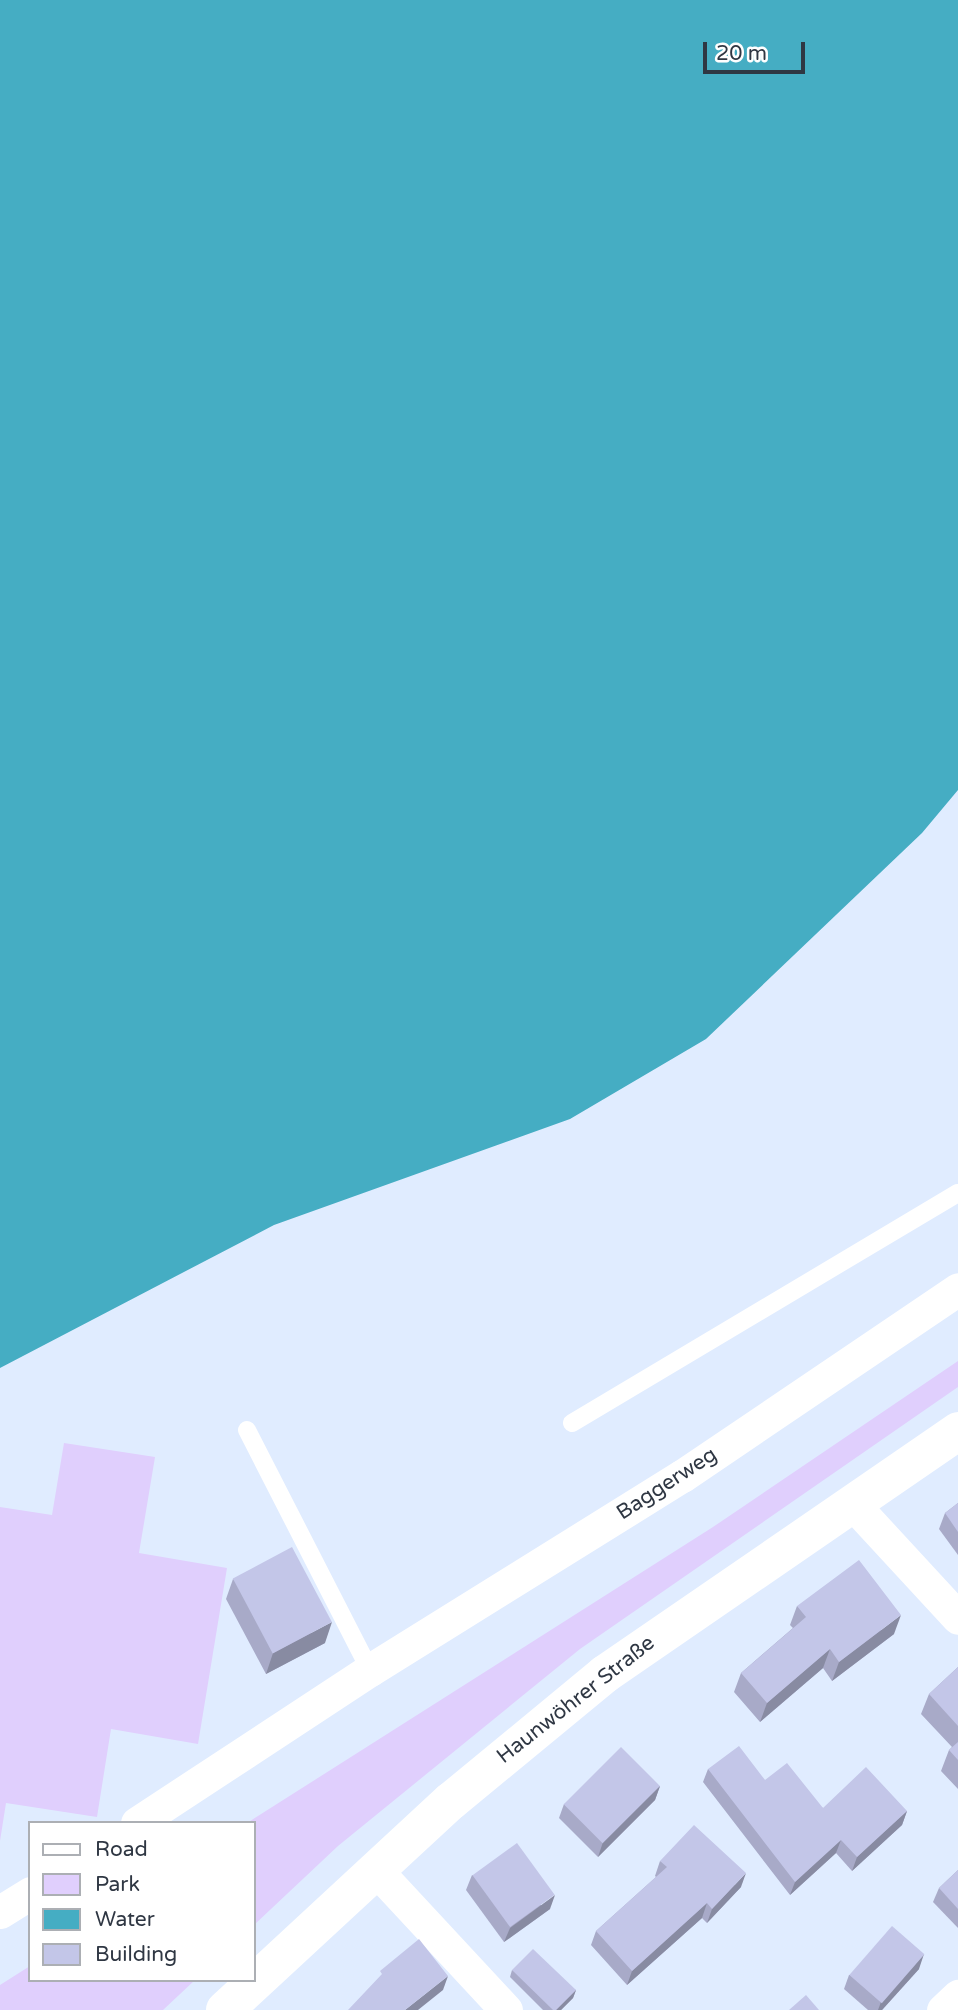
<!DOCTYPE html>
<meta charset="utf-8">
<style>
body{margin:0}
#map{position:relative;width:958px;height:2010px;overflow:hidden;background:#e0ecff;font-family:"Varela Round",sans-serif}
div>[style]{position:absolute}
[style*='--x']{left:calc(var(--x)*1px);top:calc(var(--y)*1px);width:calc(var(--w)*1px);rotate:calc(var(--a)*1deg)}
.green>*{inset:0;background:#e0cffd}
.water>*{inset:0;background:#45adc3}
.service>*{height:18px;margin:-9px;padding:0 9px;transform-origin:9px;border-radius:9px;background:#fff}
.minor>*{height:33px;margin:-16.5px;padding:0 16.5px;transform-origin:16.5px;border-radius:16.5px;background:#fff}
.tertiary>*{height:38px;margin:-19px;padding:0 19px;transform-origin:19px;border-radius:19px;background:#fff}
.wall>*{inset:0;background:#a8aac8}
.shaded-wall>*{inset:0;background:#888ba2}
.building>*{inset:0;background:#c3c6e8;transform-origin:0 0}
span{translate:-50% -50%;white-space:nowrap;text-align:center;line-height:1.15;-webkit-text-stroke:5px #fff;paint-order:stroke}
.street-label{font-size:21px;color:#2f3743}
.legend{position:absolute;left:28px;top:1821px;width:228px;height:161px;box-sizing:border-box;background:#fff;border:2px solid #acafb4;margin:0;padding:9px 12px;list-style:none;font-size:21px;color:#2f3743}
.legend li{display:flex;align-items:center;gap:14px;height:35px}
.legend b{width:35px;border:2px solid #acafb4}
.scale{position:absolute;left:703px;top:42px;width:102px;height:32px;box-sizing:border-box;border:4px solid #2f3743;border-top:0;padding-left:9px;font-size:21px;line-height:24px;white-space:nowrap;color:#2f3743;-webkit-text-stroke:5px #fff;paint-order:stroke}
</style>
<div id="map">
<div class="green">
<div style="clip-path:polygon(958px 1361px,958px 1387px,580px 1649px,338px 1846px,254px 1925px,254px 1823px,247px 1823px,713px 1527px)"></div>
<div style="clip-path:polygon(64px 1443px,155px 1457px,139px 1553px,227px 1568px,198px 1744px,111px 1729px,97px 1817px,6px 1803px,0 1841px,0 1507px,52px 1515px)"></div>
<div style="clip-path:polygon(30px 1966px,30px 1980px,195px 1980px,163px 2010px,0 2010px,0 1985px)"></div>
</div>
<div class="water">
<div style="clip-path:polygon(0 0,958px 0,958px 790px,922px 833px,706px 1039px,570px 1119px,274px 1225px,0 1368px)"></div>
</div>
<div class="service">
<div style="--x:572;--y:1423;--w:449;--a:-30.8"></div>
<div style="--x:247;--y:1430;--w:270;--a:62.9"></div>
</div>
<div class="minor">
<div style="--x:852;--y:1503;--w:156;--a:47.3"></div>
<div style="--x:137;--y:1823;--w:279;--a:-33.3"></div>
<div style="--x:370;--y:1670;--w:367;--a:-31.9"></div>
<div style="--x:682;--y:1476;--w:333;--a:-34.1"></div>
<div style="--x:376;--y:1870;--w:191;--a:47.1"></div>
<div style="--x:0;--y:1912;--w:36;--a:-32"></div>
<div style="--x:943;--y:2010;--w:21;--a:-43"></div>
</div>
<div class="tertiary">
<div style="--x:225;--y:2010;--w:308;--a:-42.8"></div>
<div style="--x:451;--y:1801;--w:200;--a:-39.5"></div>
<div style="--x:605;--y:1674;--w:429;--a:-34.5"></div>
</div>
<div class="wall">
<div style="clip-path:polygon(958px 1503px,958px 1555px,939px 1529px,945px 1513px)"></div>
<div style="clip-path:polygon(233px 1579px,325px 1643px,266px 1674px,226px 1599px)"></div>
<div style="clip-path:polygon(797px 1606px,894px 1634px,832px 1681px,823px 1668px,760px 1722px,734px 1692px,741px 1673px,793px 1628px,790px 1625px)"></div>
<div style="clip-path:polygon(958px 1667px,958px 1789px,941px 1771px,949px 1750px,952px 1747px,921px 1714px,929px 1694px)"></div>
<div style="clip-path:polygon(708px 1769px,765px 1780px,823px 1808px,907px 1811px,902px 1825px,852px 1871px,836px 1853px,790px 1895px,703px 1782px)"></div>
<div style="clip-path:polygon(660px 1786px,655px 1800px,598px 1857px,559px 1818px,564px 1804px)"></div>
<div style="clip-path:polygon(660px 1861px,741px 1887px,707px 1923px,702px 1918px,627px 1985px,591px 1945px,596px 1931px,656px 1877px,655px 1876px)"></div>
<div style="clip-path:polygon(958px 1870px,958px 1928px,933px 1902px,939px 1888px)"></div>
<div style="clip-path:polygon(472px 1875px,550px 1909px,504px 1942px,466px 1890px)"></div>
<div style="clip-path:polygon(919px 1969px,882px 2010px,868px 2010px,844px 1989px,849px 1975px)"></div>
<div style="clip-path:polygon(512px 1970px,576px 1990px,573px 1998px,561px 2010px,543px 2010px,510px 1977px)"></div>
</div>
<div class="shaded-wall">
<div style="clip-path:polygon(901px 1615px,894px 1634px,832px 1681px,839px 1662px)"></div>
<div style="clip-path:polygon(332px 1622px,325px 1643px,266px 1674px,273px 1653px)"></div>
<div style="clip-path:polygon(830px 1649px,823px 1668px,760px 1722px,767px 1703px)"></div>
<div style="clip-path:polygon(660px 1786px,655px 1800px,598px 1857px,603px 1842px)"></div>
<div style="clip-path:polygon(907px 1811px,902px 1825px,852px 1871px,857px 1857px)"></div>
<div style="clip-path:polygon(841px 1840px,836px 1853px,790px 1895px,795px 1882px)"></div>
<div style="clip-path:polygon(746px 1873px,741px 1887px,707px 1923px,712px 1909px)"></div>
<div style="clip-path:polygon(555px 1895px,550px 1909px,504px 1942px,510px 1928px)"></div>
<div style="clip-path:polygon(707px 1903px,702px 1918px,627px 1985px,632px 1971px)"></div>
<div style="clip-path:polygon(924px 1954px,919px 1969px,882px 2010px,878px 2010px,881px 2002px)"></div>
<div style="clip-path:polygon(448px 1976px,443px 1990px,418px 2010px,405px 2010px)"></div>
<div style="clip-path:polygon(576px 1990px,573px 1998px,561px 2010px,556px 2010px)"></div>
</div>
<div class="building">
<div style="clip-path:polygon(958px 1503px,958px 1532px,945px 1513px)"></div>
<div style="left:292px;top:1547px;width:85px;height:67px;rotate:62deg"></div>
<div style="clip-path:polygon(859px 1560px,901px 1615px,839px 1662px,830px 1649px,767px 1703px,741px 1673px,806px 1617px,797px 1606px)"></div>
<div style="clip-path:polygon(958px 1667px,958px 1726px,929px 1694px)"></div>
<div style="clip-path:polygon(958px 1742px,958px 1760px,949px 1750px)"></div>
<div style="clip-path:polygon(739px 1746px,765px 1780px,787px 1763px,823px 1808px,866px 1767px,907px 1811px,857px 1857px,841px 1840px,795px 1882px,708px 1769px)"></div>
<div style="left:621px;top:1747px;width:55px;height:81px;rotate:45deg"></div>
<div style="clip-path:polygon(694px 1825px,746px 1873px,712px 1909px,707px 1903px,632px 1971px,596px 1931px,667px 1867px,660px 1861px)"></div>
<div style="left:517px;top:1843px;width:64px;height:55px;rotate:54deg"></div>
<div style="clip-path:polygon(958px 1870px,958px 1909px,939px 1888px)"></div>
<div style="left:892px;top:1926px;width:43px;height:65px;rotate:41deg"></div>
<div style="clip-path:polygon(419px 1939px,448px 1976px,405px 2010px,348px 2010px,382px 1974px,380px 1971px)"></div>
<div style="clip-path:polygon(533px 1949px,576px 1990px,556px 2010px,553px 2010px,512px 1970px)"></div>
<div style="clip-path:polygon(806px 1995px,819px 2010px,789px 2010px)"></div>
</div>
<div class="street-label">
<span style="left:667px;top:1484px;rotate:-33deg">Baggerweg</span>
<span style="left:576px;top:1700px;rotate:-38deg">Haunwöhrer Straße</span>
</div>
<ul class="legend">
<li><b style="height:9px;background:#fff"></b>Road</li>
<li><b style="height:19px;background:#e0cffd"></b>Park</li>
<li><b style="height:19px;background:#45adc3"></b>Water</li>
<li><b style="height:19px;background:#c3c6e8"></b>Building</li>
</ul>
<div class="scale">20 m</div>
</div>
